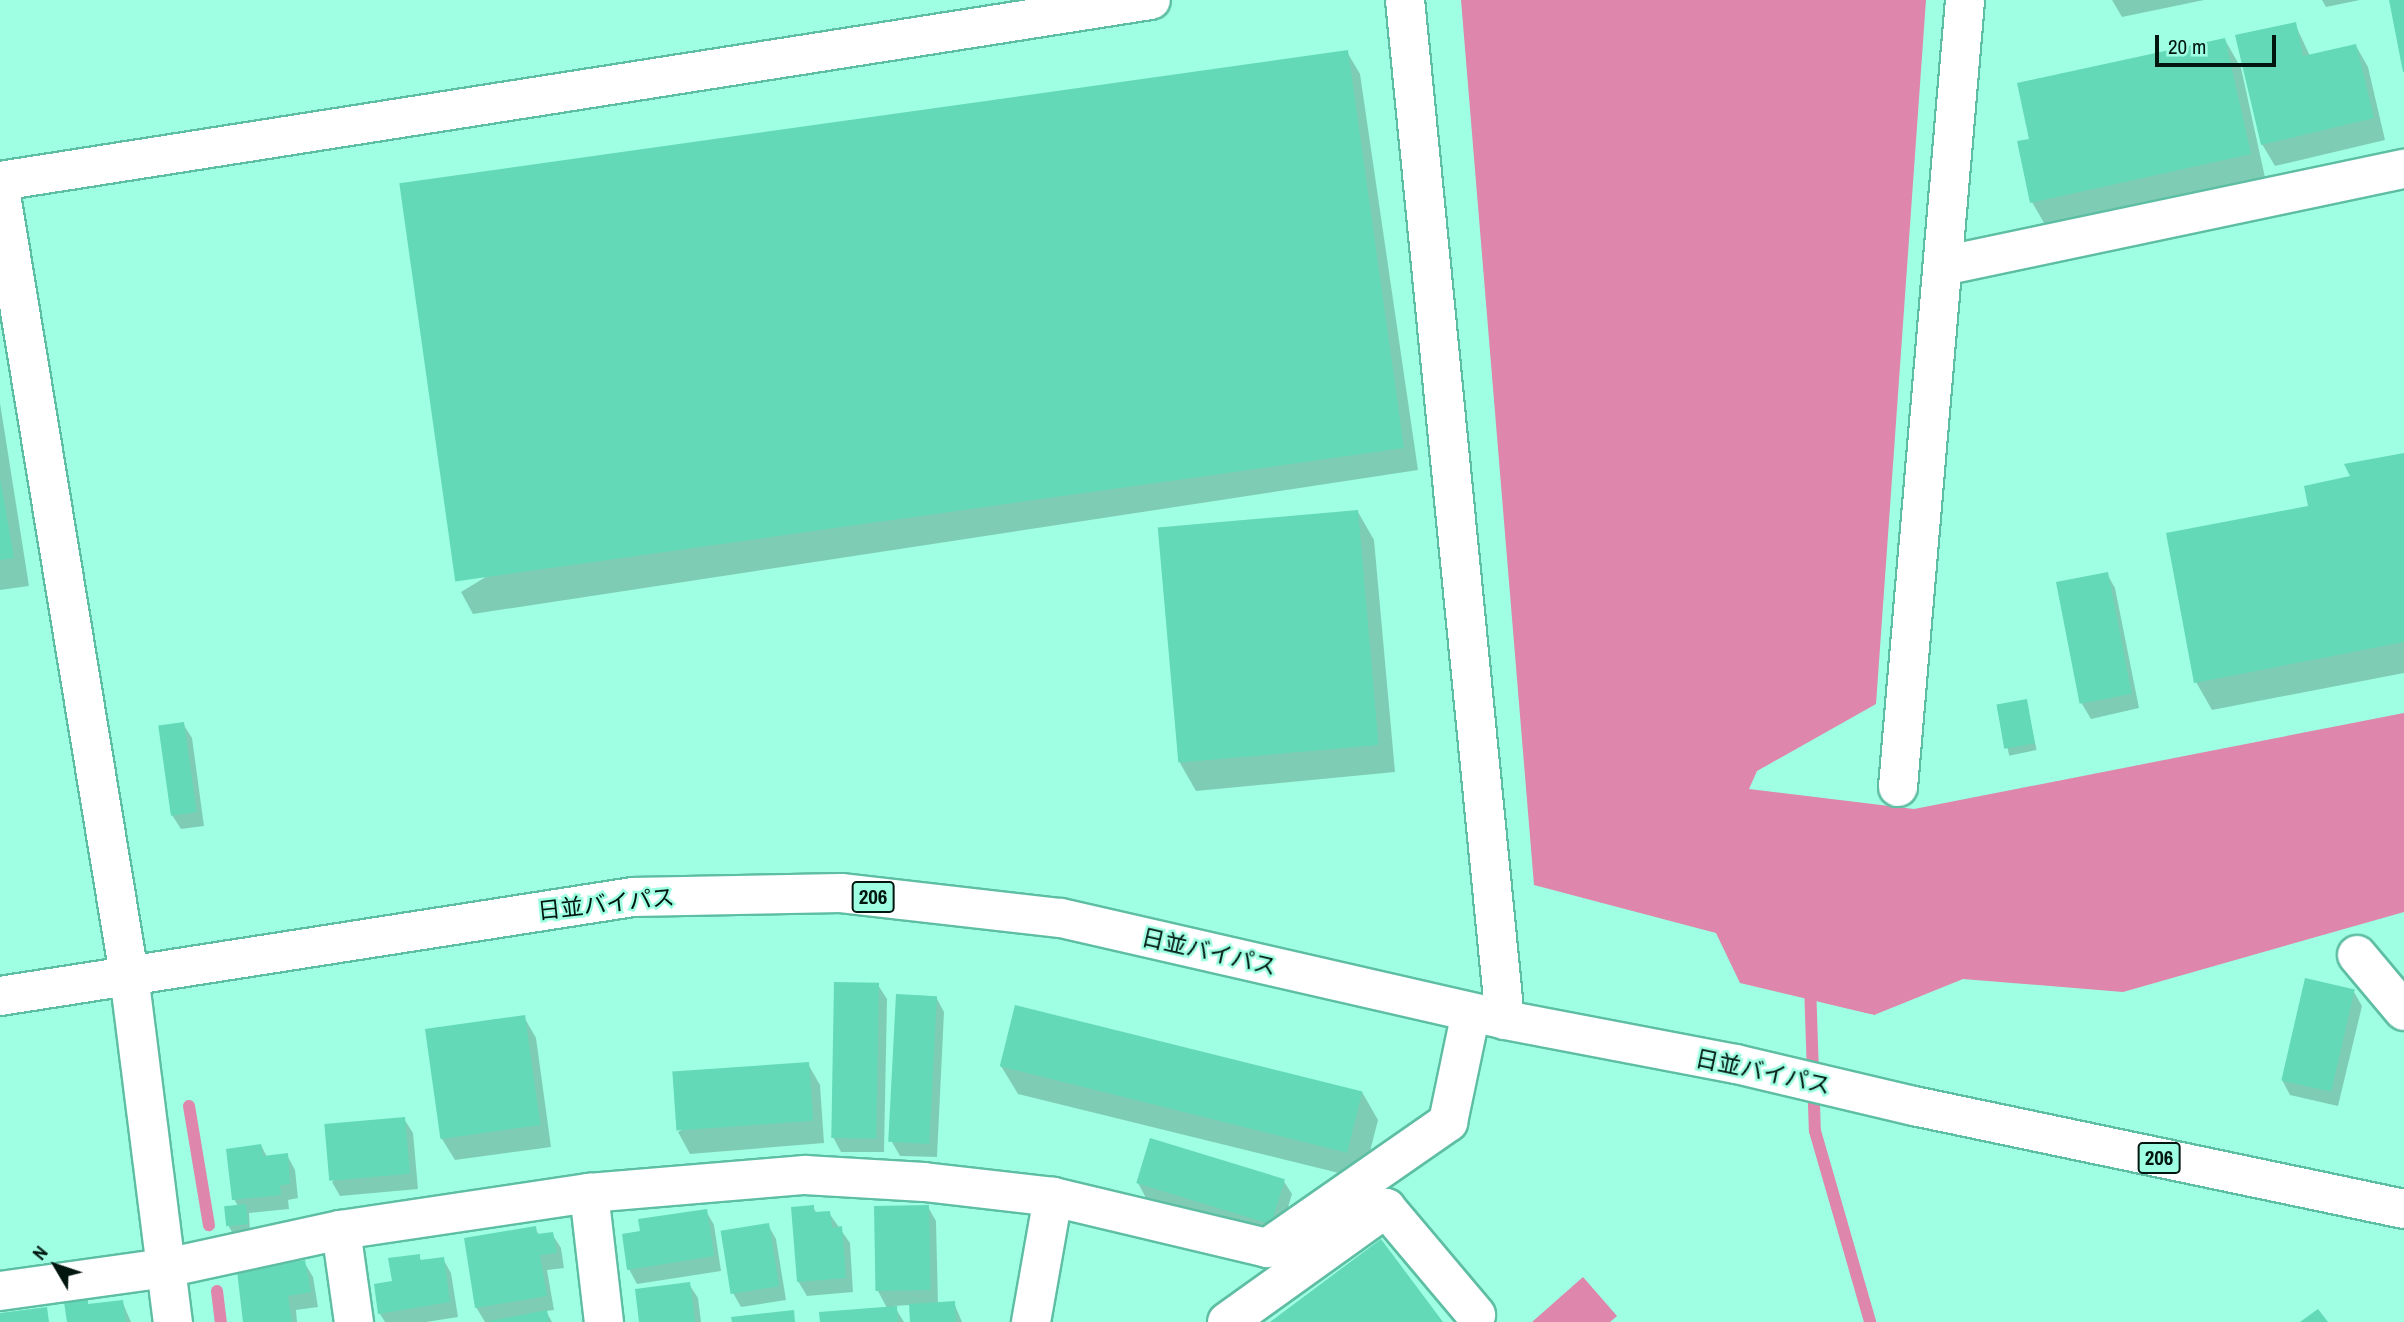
<!DOCTYPE html>
<meta charset="utf-8">
<style>
body{margin:0}
#map{position:relative;width:2404px;height:1322px;overflow:hidden;background:#9fffe2;font-family:"Archivo Narrow","Noto Sans JP",sans-serif}
div>[style]{position:absolute}
[style*='--x']{left:calc(var(--x)*1px);top:calc(var(--y)*1px);width:calc(var(--w)*1px);rotate:calc(var(--a)*1deg)}
.water>*{inset:0;background:#de86ac}
.pier>*{inset:0;background:#9fffe2}
.shadow>*{inset:0;background:#0003;transform-origin:0 0}
.stream>*{height:12px;margin:-6px;padding:0 6px;transform-origin:6px;border-radius:6px;background:#de86ac}
.building>*{inset:0;background:#63d9b8;transform-origin:0 0}
.roads{filter:drop-shadow(2px 0 #5ebea3) drop-shadow(-2px 0 #5ebea3) drop-shadow(0 2px #5ebea3) drop-shadow(0 -2px #5ebea3)}
.street>*{height:38px;margin:-19px;padding:0 19px;transform-origin:19px;border-radius:19px;background:#fff}
.secondary>*{height:38px;margin:-19px;padding:0 19px;transform-origin:19px;border-radius:19px;background:#fff}
.highway>*{height:38px;margin:-19px;padding:0 19px;transform-origin:19px;border-radius:19px;background:#fff}
span{translate:-50% -50%;white-space:nowrap;text-align:center;line-height:1.15;-webkit-text-stroke:5px #9fffe2;paint-order:stroke}
.shield-label span{padding:2px 5px;background:#9fffe2;border:2px solid;border-radius:5px;-webkit-text-stroke-width:0}
.shield-label{font-size:21px;color:#00160e;font-weight:700}
.street-label{font-size:23px;color:#00160e}
.north{position:absolute;left:21px;top:1231px;width:70px;height:70px;-webkit-text-stroke:5px #9fffe2;paint-order:stroke;rotate:309deg;font-size:19px;font-weight:700;line-height:28px;text-align:center;color:#00160e}
.north::after{content:'';display:block;margin:auto;width:24px;height:32px;background:#00160e;clip-path:polygon(50% 0,100% 100%,50% 72%,0 100%)}
.scale{position:absolute;left:2155px;top:35px;width:121px;height:32px;box-sizing:border-box;border:4px solid #00160e;border-top:0;padding-left:9px;font-size:21px;line-height:24px;white-space:nowrap;color:#00160e;-webkit-text-stroke:5px #9fffe2;paint-order:stroke}
</style>
<div id="map">
<div class="water">
<div style="clip-path:polygon(1461px 0,1926px 0,1876px 704px,1757px 771px,1749px 789px,1914px 809px,2404px 713px,2404px 912px,2123px 992px,1963px 979px,1874px 1015px,1740px 983px,1716px 933px,1534px 885px)"></div>
<div style="clip-path:polygon(1583px 1277px,1617px 1316px,1610px 1322px,1532px 1322px)"></div>
</div>
<div class="pier">
<div style="clip-path:polygon(1748px 989px,1879px 1016px,1873px 1018px)"></div>
</div>
<div class="shadow">
<div style="clip-path:polygon(2112px 0,2204px 0,2122px 17px)"></div>
<div style="clip-path:polygon(2322px 0,2360px 0,2326px 7px)"></div>
<div style="clip-path:polygon(2295px 24px,2310px 56px,2356px 46px,2368px 67px,2385px 140px,2275px 166px,2262px 144px)"></div>
<div style="clip-path:polygon(2225px 40px,2241px 68px,2266px 182px,2048px 230px,2032px 202px)"></div>
<div style="clip-path:polygon(1347px 52px,1360px 74px,1418px 470px,473px 614px,461px 592px)"></div>
<div style="clip-path:polygon(0 403px,29px 586px,0 590px)"></div>
<div style="clip-path:polygon(2404px 455px,2404px 673px,2212px 710px,2196px 682px,2310px 508px,2353px 478px)"></div>
<div style="clip-path:polygon(1358px 512px,1374px 540px,1395px 772px,1196px 791px,1180px 763px)"></div>
<div style="clip-path:polygon(2107px 574px,2115px 588px,2139px 708px,2091px 719px,2082px 704px)"></div>
<div style="left:2026px;top:700px;width:51px;height:28px;rotate:78deg"></div>
<div style="clip-path:polygon(183px 724px,192px 738px,204px 826px,181px 829px,172px 815px)"></div>
<div style="clip-path:polygon(878px 985px,887px 999px,884px 1152px,841px 1152px,833px 1137px)"></div>
<div style="clip-path:polygon(2354px 992px,2362px 1006px,2338px 1106px,2290px 1095px,2282px 1080px)"></div>
<div style="clip-path:polygon(936px 997px,944px 1012px,937px 1157px,900px 1156px,892px 1142px)"></div>
<div style="clip-path:polygon(524px 1017px,536px 1038px,551px 1147px,455px 1160px,442px 1139px,427px 1031px)"></div>
<div style="clip-path:polygon(808px 1064px,820px 1085px,824px 1143px,690px 1154px,678px 1132px)"></div>
<div style="clip-path:polygon(1001px 1066px,1362px 1092px,1378px 1120px,1363px 1179px,1018px 1094px)"></div>
<div style="clip-path:polygon(404px 1119px,413px 1133px,418px 1189px,340px 1196px,332px 1182px)"></div>
<div style="clip-path:polygon(261px 1145px,267px 1157px,287px 1155px,295px 1170px,298px 1198px,288px 1200px,289px 1209px,249px 1213px,250px 1230px,232px 1232px,228px 1225px,238px 1206px,234px 1199px)"></div>
<div style="clip-path:polygon(1283px 1180px,1292px 1194px,1279px 1238px,1146px 1198px,1138px 1183px)"></div>
<div style="clip-path:polygon(813px 1207px,817px 1214px,829px 1213px,850px 1243px,853px 1292px,807px 1296px,798px 1281px)"></div>
<div style="clip-path:polygon(928px 1207px,936px 1221px,938px 1304px,954px 1303px,962px 1322px,911px 1322px,910px 1305px,894px 1306px,904px 1322px,821px 1322px,887px 1308px,878px 1291px)"></div>
<div style="clip-path:polygon(706px 1211px,714px 1225px,721px 1271px,637px 1284px,629px 1269px)"></div>
<div style="clip-path:polygon(768px 1225px,776px 1239px,786px 1300px,741px 1307px,733px 1293px)"></div>
<div style="clip-path:polygon(535px 1228px,539px 1235px,552px 1234px,561px 1248px,564px 1268px,547px 1270px,554px 1310px,546px 1311px,552px 1322px,485px 1322px,476px 1307px)"></div>
<div style="clip-path:polygon(419px 1256px,422px 1262px,443px 1259px,451px 1273px,458px 1317px,426px 1322px,385px 1322px,380px 1314px,376px 1285px,393px 1282px)"></div>
<div style="clip-path:polygon(304px 1262px,313px 1277px,318px 1307px,296px 1310px,297px 1322px,245px 1322px)"></div>
<div style="clip-path:polygon(689px 1284px,698px 1298px,701px 1322px,641px 1322px)"></div>
<div style="clip-path:polygon(87px 1301px,89px 1306px,122px 1301px,131px 1322px,69px 1322px)"></div>
</div>
<div class="stream">
<div style="--x:1810;--y:984;--w:147;--a:88.1"></div>
<div style="--x:1815;--y:1131;--w:199;--a:73.9"></div>
<div style="--x:189;--y:1106;--w:121;--a:80.5"></div>
<div style="--x:217;--y:1291;--w:31;--a:83"></div>
</div>
<div class="building">
<div style="clip-path:polygon(2389px 0,2404px 0,2404px 72px,2403px 72px)"></div>
<div style="clip-path:polygon(2296px 22px,2303px 56px,2356px 44px,2374px 118px,2261px 145px,2235px 35px)"></div>
<div style="clip-path:polygon(2225px 38px,2251px 154px,2030px 203px,2017px 141px,2029px 139px,2017px 83px)"></div>
<div style="left:1348px;top:50px;width:402px;height:958px;rotate:82deg"></div>
<div style="clip-path:polygon(2404px 453px,2404px 642px,2194px 683px,2166px 533px,2308px 506px,2304px 486px,2350px 476px,2344px 464px)"></div>
<div style="clip-path:polygon(0 478px,14px 558px,0 560px)"></div>
<div style="left:1358px;top:510px;width:236px;height:201px;rotate:85deg"></div>
<div style="left:2108px;top:572px;width:124px;height:53px;rotate:79deg"></div>
<div style="left:2027px;top:699px;width:45px;height:31px;rotate:80deg"></div>
<div style="left:184px;top:722px;width:91px;height:26px;rotate:82deg"></div>
<div style="left:2305px;top:978px;width:51px;height:105px;rotate:13deg"></div>
<div style="left:834px;top:982px;width:45px;height:156px;rotate:1deg"></div>
<div style="left:896px;top:994px;width:41px;height:148px;rotate:3deg"></div>
<div style="left:1015px;top:1005px;width:358px;height:63px;rotate:14deg"></div>
<div style="left:525px;top:1015px;width:111px;height:101px;rotate:82deg"></div>
<div style="left:809px;top:1062px;width:59px;height:137px;rotate:86deg"></div>
<div style="left:405px;top:1117px;width:57px;height:81px;rotate:85deg"></div>
<div style="left:1150px;top:1138px;width:141px;height:47px;rotate:17deg"></div>
<div style="clip-path:polygon(261px 1144px,263px 1156px,288px 1153px,290px 1184px,280px 1185px,281px 1195px,232px 1200px,226px 1149px)"></div>
<div style="left:246px;top:1204px;width:20px;height:22px;rotate:84deg"></div>
<div style="clip-path:polygon(814px 1205px,814px 1212px,830px 1211px,832px 1228px,842px 1226px,846px 1278px,797px 1282px,791px 1207px)"></div>
<div style="left:929px;top:1205px;width:85px;height:55px;rotate:89deg"></div>
<div style="clip-path:polygon(707px 1209px,714px 1256px,627px 1270px,622px 1234px,640px 1231px,638px 1219px)"></div>
<div style="left:769px;top:1223px;width:64px;height:49px;rotate:81deg"></div>
<div style="clip-path:polygon(536px 1226px,537px 1234px,553px 1232px,557px 1253px,540px 1255px,547px 1296px,475px 1308px,464px 1238px)"></div>
<div style="clip-path:polygon(1381px 1239px,1443px 1322px,1270px 1322px)"></div>
<div style="clip-path:polygon(420px 1254px,420px 1260px,444px 1257px,450px 1302px,378px 1314px,374px 1284px,392px 1281px,388px 1258px)"></div>
<div style="clip-path:polygon(305px 1260px,311px 1292px,288px 1296px,292px 1322px,243px 1322px,237px 1271px)"></div>
<div style="clip-path:polygon(690px 1282px,695px 1322px,639px 1322px,635px 1289px)"></div>
<div style="clip-path:polygon(88px 1299px,88px 1304px,123px 1300px,126px 1322px,67px 1322px,64px 1302px)"></div>
<div style="clip-path:polygon(955px 1301px,956px 1322px,910px 1322px,909px 1304px)"></div>
<div style="clip-path:polygon(897px 1306px,898px 1322px,820px 1322px,819px 1312px)"></div>
<div style="clip-path:polygon(47px 1307px,49px 1322px,0 1322px,0 1313px)"></div>
<div style="clip-path:polygon(2318px 1309px,2328px 1322px,2300px 1322px)"></div>
<div style="clip-path:polygon(547px 1310px,549px 1322px,489px 1322px,489px 1321px)"></div>
<div style="clip-path:polygon(794px 1310px,795px 1322px,732px 1322px,731px 1317px)"></div>
</div>
<div class="roads">
<div class="street">
<div style="--x:1405;--y:0;--w:1025;--a:84.4"></div>
<div style="--x:0;--y:181;--w:1165;--a:-8.94"></div>
<div style="--x:0;--y:189;--w:797;--a:80.68"></div>
<div style="--x:129;--y:975;--w:350;--a:82.8"></div>
<div style="--x:2357;--y:955;--w:73;--a:50"></div>
<div style="--x:589;--y:1193;--w:130;--a:83.4"></div>
<div style="--x:341;--y:1230;--w:93;--a:82"></div>
<div style="--x:0;--y:1291;--w:168;--a:-7.9"></div>
<div style="--x:166;--y:1268;--w:179;--a:-12.3"></div>
<div style="--x:341;--y:1230;--w:251;--a:-8.5"></div>
<div style="--x:589;--y:1193;--w:217;--a:-4.8"></div>
<div style="--x:805;--y:1175;--w:119;--a:3.4"></div>
<div style="--x:924;--y:1182;--w:130;--a:6.6"></div>
<div style="--x:1053;--y:1197;--w:220;--a:13.4"></div>
<div style="--x:1267;--y:1248;--w:221;--a:-34.8"></div>
<div style="--x:1448;--y:1122;--w:112;--a:-78.2"></div>
<div style="--x:1031;--y:1322;--w:127;--a:-80"></div>
<div style="--x:1227;--y:1322;--w:196;--a:-35.6"></div>
<div style="--x:1386;--y:1208;--w:140;--a:49.9"></div>
</div>
<div class="secondary">
<div style="--x:1943;--y:266;--w:471;--a:-11.9"></div>
<div style="--x:1898;--y:787;--w:790;--a:-85.13"></div>
</div>
<div class="highway">
<div style="--x:0;--y:996;--w:641;--a:-8.89"></div>
<div style="--x:633;--y:897;--w:208;--a:-1.1"></div>
<div style="--x:841;--y:893;--w:221;--a:6.5"></div>
<div style="--x:1061;--y:918;--w:456;--a:12.9"></div>
<div style="--x:1505;--y:1020;--w:235;--a:10.8"></div>
<div style="--x:1736;--y:1064;--w:183;--a:13.3"></div>
<div style="--x:1914;--y:1106;--w:501;--a:11.87"></div>
</div>
</div>
<div class="shield-label">
<span style="left:873px;top:897px">206</span>
<span style="left:2159px;top:1158px">206</span>
</div>
<div class="street-label">
<span style="left:606px;top:904px;rotate:-6deg">日並バイパス</span>
<span style="left:1209px;top:952px;rotate:13deg">日並バイパス</span>
<span style="left:1763px;top:1072px;rotate:12deg">日並バイパス</span>
</div>
<div class="north">N</div>
<div class="scale">20 m</div>
</div>
